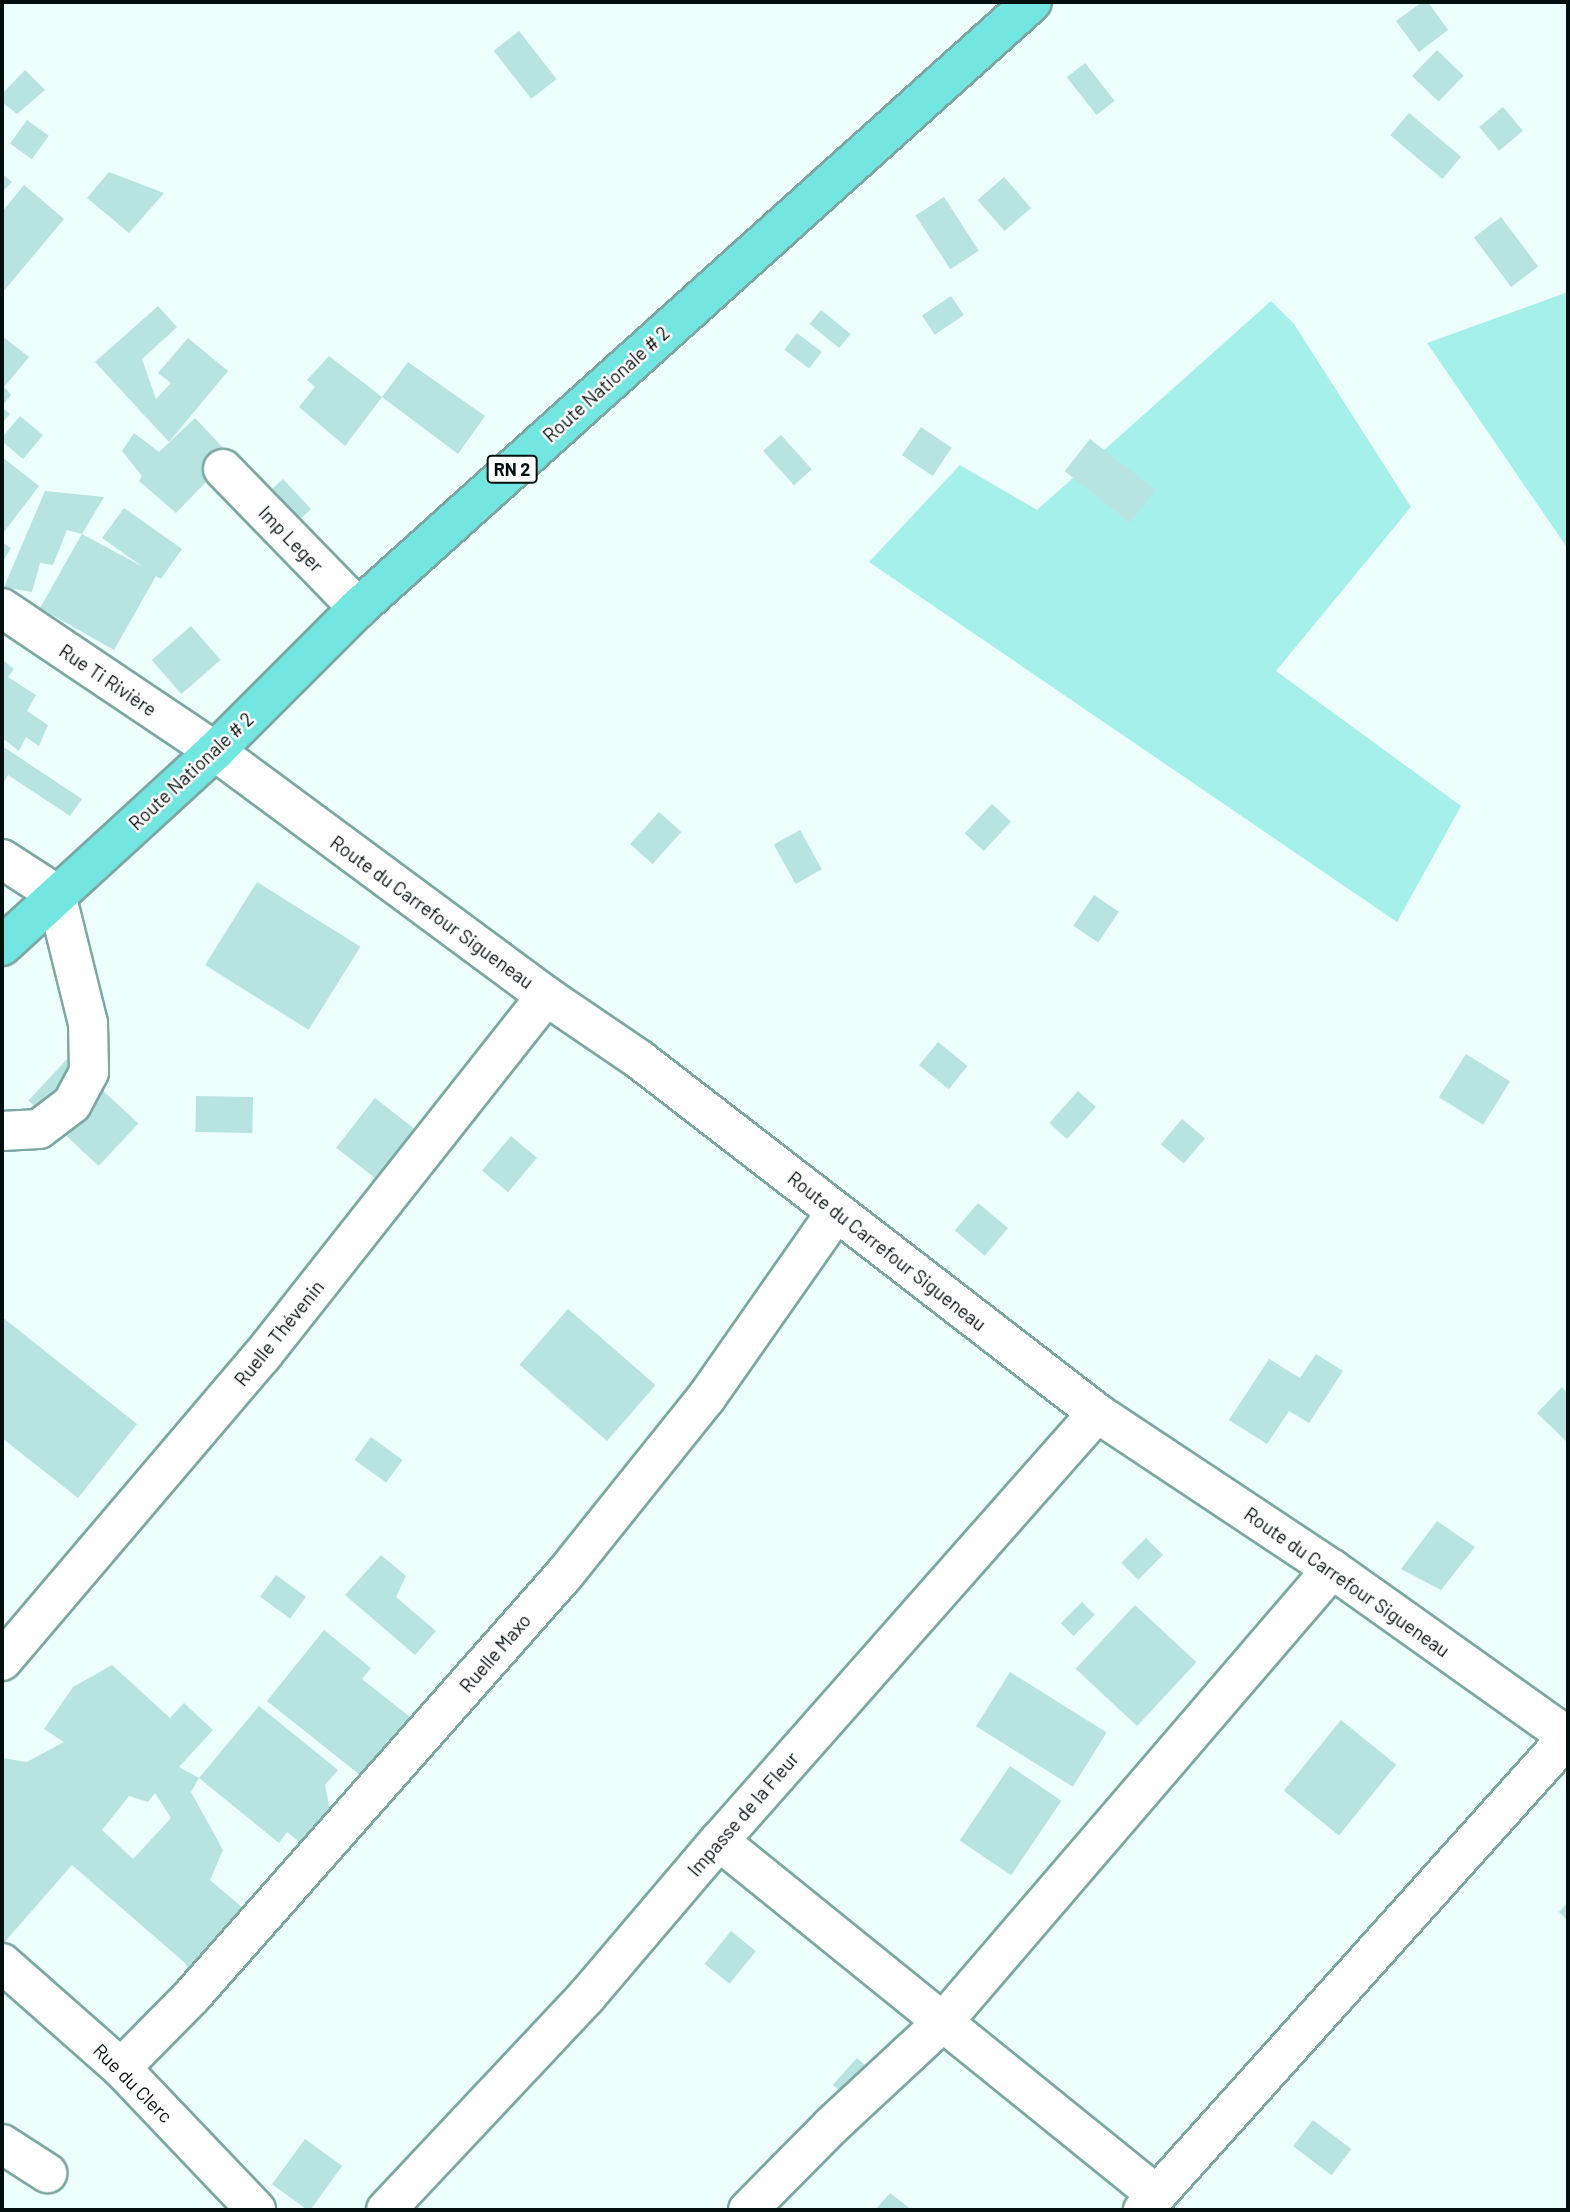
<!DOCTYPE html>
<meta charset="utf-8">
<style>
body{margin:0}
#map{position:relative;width:1570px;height:2212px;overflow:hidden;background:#edfffd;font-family:Barlow,sans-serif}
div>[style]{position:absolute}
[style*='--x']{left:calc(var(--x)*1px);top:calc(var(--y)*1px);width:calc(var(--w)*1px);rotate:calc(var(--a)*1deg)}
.green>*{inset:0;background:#a6f0eb}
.building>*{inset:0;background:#b7e4e0;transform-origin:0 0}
.roads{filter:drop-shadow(2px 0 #7ca7a3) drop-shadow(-2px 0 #7ca7a3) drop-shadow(0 2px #7ca7a3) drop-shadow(0 -2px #7ca7a3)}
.minor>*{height:38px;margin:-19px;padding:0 19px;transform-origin:19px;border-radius:19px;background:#fff}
.major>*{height:38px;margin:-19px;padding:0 19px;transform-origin:19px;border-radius:19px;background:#73e6e1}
span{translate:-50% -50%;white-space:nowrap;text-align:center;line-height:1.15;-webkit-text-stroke:5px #fff;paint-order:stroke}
.shield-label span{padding:2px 5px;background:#fff;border:2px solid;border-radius:5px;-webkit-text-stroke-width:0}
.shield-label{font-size:18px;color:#010f0e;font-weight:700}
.street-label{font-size:19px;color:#010f0e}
.frame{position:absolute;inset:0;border:4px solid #010f0e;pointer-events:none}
</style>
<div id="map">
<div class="green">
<div style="clip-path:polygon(1568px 292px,1568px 549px,1427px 343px)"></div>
<div style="clip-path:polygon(1271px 301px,1294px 324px,1411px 507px,1276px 671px,1461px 806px,1397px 922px,869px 562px,960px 465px,1037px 510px)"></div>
</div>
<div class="building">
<div style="clip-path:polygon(1422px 2px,1428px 2px,1448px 30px,1419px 52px,1396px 21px)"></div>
<div style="left:519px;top:31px;width:61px;height:32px;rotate:52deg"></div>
<div style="left:1437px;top:50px;width:37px;height:36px;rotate:44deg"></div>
<div style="left:1085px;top:63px;width:48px;height:23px;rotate:52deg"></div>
<div style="clip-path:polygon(25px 70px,45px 90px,17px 114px,2px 102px,2px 94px)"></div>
<div style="left:1503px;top:107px;width:31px;height:31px;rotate:50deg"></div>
<div style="left:1409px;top:113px;width:68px;height:29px;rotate:40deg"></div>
<div style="left:27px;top:120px;width:27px;height:29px;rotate:36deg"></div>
<div style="clip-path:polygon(109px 172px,164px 193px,129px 233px,87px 198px)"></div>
<div style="clip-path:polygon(2px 174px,12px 182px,2px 192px)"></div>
<div style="left:1004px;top:177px;width:41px;height:35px;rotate:49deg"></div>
<div style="clip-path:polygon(24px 185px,64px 219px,2px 293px,2px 212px)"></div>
<div style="left:944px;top:197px;width:64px;height:34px;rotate:57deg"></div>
<div style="left:1501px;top:217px;width:62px;height:34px;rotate:53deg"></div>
<div style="left:951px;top:296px;width:23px;height:35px;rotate:56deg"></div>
<div style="clip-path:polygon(158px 306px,177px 327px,142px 359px,156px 399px,171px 383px,158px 373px,188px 338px,228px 371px,169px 442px,95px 362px)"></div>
<div style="left:821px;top:310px;width:38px;height:18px;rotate:39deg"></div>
<div style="left:797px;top:333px;width:31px;height:21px;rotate:37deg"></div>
<div style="clip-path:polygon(2px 336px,29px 357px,4px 387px,11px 395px,2px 406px)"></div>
<div style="clip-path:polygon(329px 356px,382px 397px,408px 362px,485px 416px,458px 454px,382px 397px,345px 446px,299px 407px,315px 387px,307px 380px)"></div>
<div style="clip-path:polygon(2px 407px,10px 414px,2px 423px)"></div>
<div style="left:20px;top:416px;width:30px;height:31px;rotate:40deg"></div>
<div style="clip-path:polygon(195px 418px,231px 456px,176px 513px,139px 481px,142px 476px,122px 451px,134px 433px,159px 452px)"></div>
<div style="left:921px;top:427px;width:37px;height:34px;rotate:34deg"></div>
<div style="left:781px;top:435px;width:46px;height:24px;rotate:48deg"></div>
<div style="left:1090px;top:439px;width:83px;height:41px;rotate:38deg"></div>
<div style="clip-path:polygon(2px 457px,39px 486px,4px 532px,2px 530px)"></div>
<div style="left:283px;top:479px;width:41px;height:25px;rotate:47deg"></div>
<div style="clip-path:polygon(45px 491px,104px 497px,82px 534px,143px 567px,102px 538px,124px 508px,182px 549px,161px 579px,156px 576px,114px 650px,40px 608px,82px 534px,67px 530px,53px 565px,40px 563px,32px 592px,4px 587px)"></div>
<div style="clip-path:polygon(2px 542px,11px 548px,2px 563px)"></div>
<div style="left:191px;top:626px;width:45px;height:52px;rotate:49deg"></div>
<div style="clip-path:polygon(3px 660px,14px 669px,8px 677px,36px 695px,27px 711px,48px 725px,39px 746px,26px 737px,19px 751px,2px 738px)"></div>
<div style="clip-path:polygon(2px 746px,82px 799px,70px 816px,8px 775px,2px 785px)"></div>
<div style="left:992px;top:804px;width:26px;height:40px;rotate:43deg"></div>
<div style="left:659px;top:812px;width:30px;height:43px;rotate:42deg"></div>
<div style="left:800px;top:830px;width:45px;height:30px;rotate:61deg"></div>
<div style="left:257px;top:882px;width:122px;height:98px;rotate:32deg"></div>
<div style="left:1094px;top:895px;width:30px;height:37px;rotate:34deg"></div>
<div style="left:938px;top:1042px;width:38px;height:30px;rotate:39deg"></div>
<div style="left:1466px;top:1054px;width:52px;height:51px;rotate:32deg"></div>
<div style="left:68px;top:1058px;width:96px;height:58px;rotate:43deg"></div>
<div style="left:1078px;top:1091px;width:24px;height:43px;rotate:42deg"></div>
<div style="left:196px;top:1096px;width:57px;height:36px;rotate:1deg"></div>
<div style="left:375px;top:1098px;width:62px;height:63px;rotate:38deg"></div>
<div style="left:1182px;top:1119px;width:30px;height:33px;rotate:40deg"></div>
<div style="left:511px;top:1136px;width:34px;height:45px;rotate:40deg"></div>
<div style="left:978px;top:1203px;width:39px;height:36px;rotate:40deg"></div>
<div style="left:568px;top:1309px;width:116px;height:74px;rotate:41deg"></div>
<div style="clip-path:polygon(2px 1317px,137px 1424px,78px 1498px,2px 1438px)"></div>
<div style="clip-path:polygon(1316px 1354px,1343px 1371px,1309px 1423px,1289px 1411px,1267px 1444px,1229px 1420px,1269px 1359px,1300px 1378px)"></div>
<div style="clip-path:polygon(1562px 1387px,1568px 1394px,1568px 1443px,1537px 1413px)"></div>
<div style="left:371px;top:1437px;width:39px;height:28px;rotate:36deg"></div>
<div style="clip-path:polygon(1437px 1521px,1475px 1547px,1441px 1590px,1401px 1569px)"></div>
<div style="left:1146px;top:1538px;width:24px;height:35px;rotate:45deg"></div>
<div style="clip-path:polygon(381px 1555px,406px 1576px,396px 1597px,436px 1631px,415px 1655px,345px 1595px)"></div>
<div style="left:276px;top:1575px;width:37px;height:27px;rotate:36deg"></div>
<div style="left:1082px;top:1602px;width:18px;height:30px;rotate:45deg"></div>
<div style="left:1135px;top:1605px;width:84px;height:87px;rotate:43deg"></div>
<div style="clip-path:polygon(324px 1630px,371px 1668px,362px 1679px,410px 1717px,402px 1737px,387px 1742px,392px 1756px,370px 1783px,267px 1701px)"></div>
<div style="clip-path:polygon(evenodd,112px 1665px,170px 1718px,184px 1703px,213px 1730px,179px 1767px,199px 1778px,191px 1792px,223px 1850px,210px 1880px,250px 1914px,193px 1979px,185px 1963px,72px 1865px,2px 1945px,2px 1758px,27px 1762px,64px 1742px,44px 1729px,73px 1687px,112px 1665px,155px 1793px,171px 1818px,133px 1859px,102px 1830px,129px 1796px,148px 1802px,155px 1793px)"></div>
<div style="left:1010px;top:1672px;width:114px;height:64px;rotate:32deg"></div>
<div style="clip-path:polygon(259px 1706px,338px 1770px,325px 1785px,331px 1816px,306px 1847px,287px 1832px,279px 1843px,199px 1778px)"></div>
<div style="left:1341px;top:1720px;width:71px;height:91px;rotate:39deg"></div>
<div style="left:1010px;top:1766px;width:62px;height:90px;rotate:34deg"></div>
<div style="clip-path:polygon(1568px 1902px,1568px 1921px,1559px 1912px)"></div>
<div style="left:731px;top:1931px;width:32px;height:42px;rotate:39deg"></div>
<div style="left:857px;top:2058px;width:25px;height:36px;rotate:42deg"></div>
<div style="left:1313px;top:2120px;width:48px;height:33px;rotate:37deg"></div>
<div style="left:305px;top:2139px;width:46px;height:56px;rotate:36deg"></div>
<div style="clip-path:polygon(890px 2193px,912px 2210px,875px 2210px)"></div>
</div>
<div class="roads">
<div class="minor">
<div style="--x:223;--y:469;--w:194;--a:45.8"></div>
<div style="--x:2;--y:608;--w:257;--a:33.9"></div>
<div style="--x:215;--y:751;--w:412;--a:36.5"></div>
<div style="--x:546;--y:996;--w:114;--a:34.2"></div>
<div style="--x:640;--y:1060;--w:577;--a:37.68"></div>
<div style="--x:1097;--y:1413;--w:282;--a:33.6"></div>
<div style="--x:1332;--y:1569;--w:290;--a:35.4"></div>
<div style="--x:1568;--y:1737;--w:636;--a:131.94"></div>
<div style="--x:2;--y:859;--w:64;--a:32.9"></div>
<div style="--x:56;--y:894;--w:133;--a:76.1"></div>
<div style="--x:88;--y:1023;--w:49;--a:88.8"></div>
<div style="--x:89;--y:1072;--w:36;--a:118"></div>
<div style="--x:72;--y:1104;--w:41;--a:142.9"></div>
<div style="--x:39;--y:1129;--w:37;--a:177"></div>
<div style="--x:2;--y:1661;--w:399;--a:-49.6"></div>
<div style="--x:261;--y:1357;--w:460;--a:-51.7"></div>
<div style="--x:719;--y:1841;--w:563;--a:38.95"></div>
<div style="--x:2;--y:1963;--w:159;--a:41.4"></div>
<div style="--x:121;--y:2068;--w:196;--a:46.4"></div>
<div style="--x:121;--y:2068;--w:101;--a:-45.4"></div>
<div style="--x:192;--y:1996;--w:562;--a:-48.54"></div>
<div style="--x:564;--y:1575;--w:227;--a:-51.3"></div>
<div style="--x:706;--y:1398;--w:227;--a:-55"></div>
<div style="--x:2;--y:2144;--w:54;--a:32.8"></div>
<div style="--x:386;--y:2210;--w:292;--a:-46.8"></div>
<div style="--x:586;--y:1997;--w:205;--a:-49.6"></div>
<div style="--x:719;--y:1841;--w:571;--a:-48.55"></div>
<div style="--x:748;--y:2210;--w:118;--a:-45.3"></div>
<div style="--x:831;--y:2126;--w:153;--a:-42.9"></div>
<div style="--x:943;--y:2022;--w:597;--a:-49.35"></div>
</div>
<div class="major">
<div style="--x:2;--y:946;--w:289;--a:-42.5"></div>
<div style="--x:215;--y:751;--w:202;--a:-45"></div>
<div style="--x:358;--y:608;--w:906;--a:-41.96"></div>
</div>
</div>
<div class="shield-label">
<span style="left:512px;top:469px">RN 2</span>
</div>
<div class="street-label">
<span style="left:606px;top:384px;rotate:-42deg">Route Nationale # 2</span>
<span style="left:291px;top:539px;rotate:46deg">Imp Leger</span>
<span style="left:108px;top:680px;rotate:34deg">Rue Ti Rivière</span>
<span style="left:191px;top:771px;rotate:-43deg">Route Nationale # 2</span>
<span style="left:432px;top:912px;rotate:36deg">Route du Carrefour Sigueneau</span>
<span style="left:887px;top:1251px;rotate:38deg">Route du Carrefour Sigueneau</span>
<span style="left:279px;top:1333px;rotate:-51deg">Ruelle Thévenin</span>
<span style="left:1347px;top:1582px;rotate:35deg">Route du Carrefour Sigueneau</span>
<span style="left:495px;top:1653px;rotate:-49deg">Ruelle Maxo</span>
<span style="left:743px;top:1814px;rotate:-49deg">Impasse de la Fleur</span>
<span style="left:133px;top:2083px;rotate:45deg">Rue du Clerc</span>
</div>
<div class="frame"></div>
</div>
